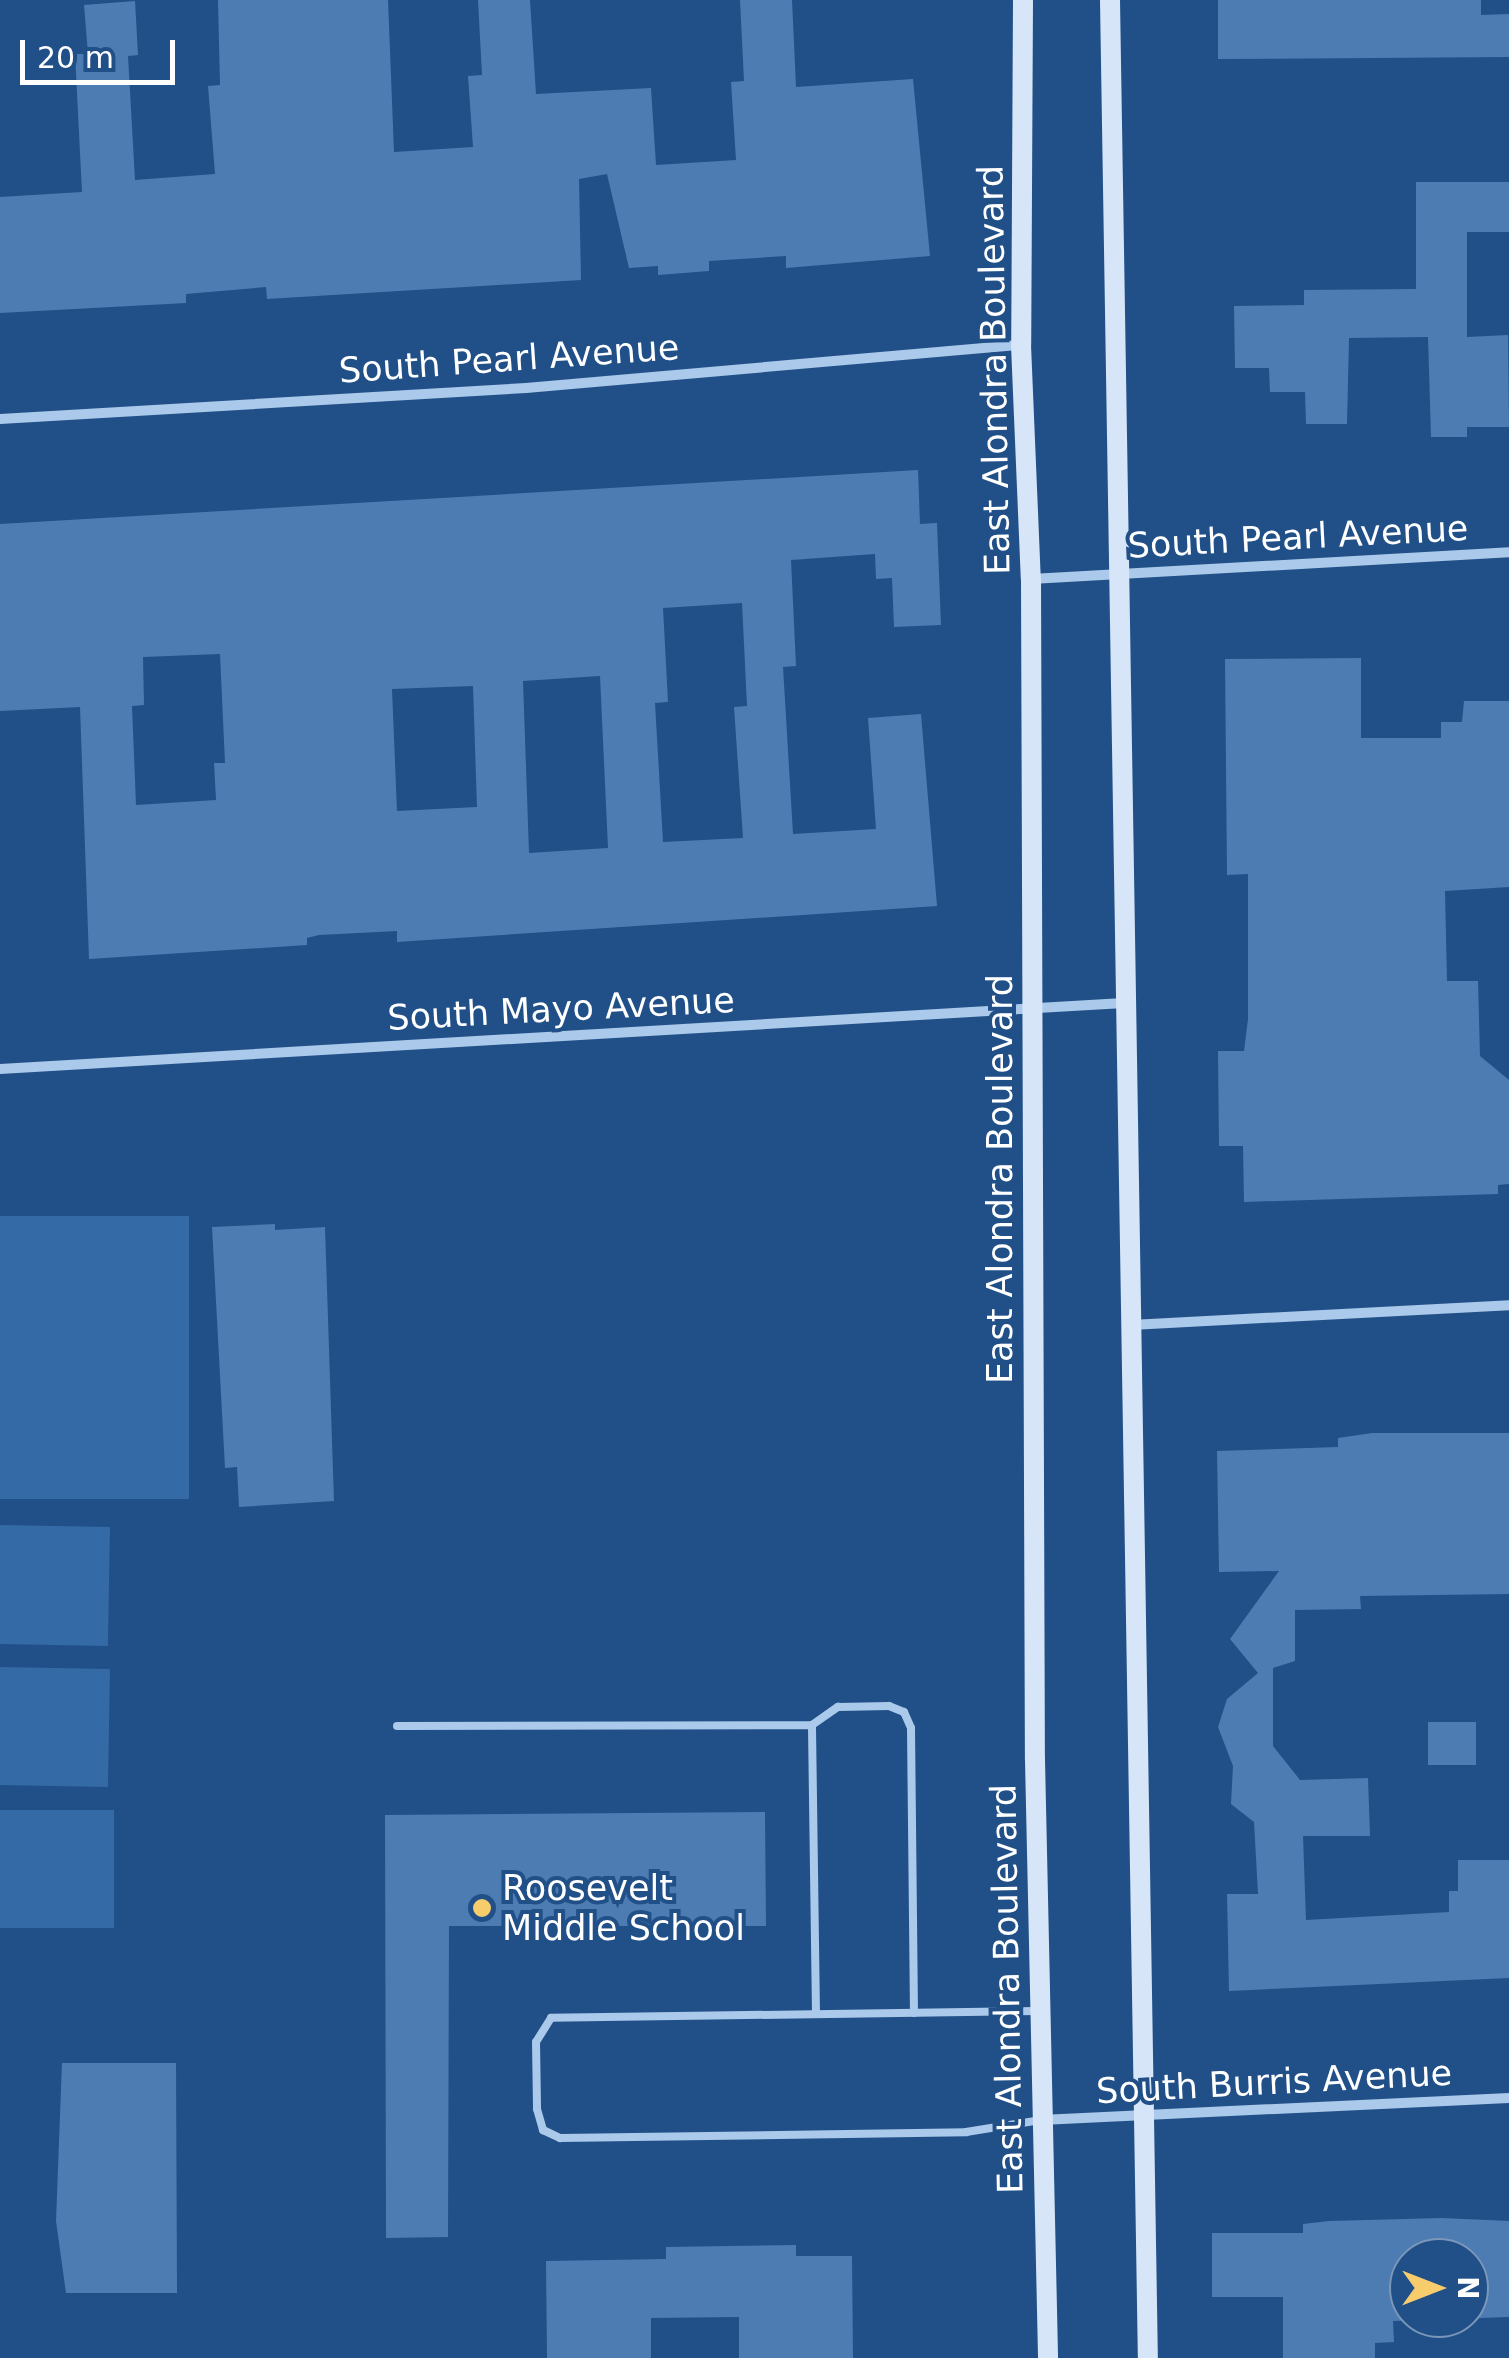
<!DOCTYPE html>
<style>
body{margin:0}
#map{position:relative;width:1509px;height:2358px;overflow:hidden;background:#215088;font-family:"DejaVu Sans",sans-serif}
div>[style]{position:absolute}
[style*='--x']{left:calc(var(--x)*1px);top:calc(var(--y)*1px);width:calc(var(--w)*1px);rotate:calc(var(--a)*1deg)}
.green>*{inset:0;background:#346aa5;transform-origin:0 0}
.building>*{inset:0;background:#4d7cb2;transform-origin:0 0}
.service>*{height:8px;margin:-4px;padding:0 4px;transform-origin:4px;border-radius:4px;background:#abc9ea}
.minor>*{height:10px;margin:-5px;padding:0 5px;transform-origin:5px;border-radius:5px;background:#abc9ea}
.secondary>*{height:20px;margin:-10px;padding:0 10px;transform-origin:10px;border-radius:10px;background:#d6e6f8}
.dots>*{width:28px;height:28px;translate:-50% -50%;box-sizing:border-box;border:5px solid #215088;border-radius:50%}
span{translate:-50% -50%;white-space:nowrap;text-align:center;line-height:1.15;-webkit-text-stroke:8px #215088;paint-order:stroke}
.street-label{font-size:35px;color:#fff}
.poi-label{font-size:35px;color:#fff}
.left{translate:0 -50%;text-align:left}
.north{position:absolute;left:1389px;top:2238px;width:100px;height:100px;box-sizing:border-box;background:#215088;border:2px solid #7a96b8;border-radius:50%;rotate:90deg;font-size:28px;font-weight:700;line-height:40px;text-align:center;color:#fff}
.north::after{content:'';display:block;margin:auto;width:35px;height:45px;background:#f7cc6c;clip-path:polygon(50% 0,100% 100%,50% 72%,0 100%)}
.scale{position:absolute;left:20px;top:40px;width:155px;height:45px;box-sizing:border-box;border:5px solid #fff;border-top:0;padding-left:12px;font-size:30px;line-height:35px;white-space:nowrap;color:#fff;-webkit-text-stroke:8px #215088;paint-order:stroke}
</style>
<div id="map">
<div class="green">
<div style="left:0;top:1216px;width:189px;height:283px"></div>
<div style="left:0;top:1525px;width:110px;height:119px;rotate:1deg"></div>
<div style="left:0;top:1667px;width:110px;height:118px;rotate:1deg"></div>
<div style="left:0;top:1810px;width:114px;height:118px"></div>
</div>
<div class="building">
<div style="clip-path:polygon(218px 0,388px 0,394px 152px,473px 147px,468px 76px,482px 75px,478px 0,530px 0,536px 94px,651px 88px,656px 165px,736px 160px,731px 82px,744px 81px,740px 0,792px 0,796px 87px,913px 79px,930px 256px,786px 268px,786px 256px,709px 261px,709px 271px,658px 275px,658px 266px,629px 268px,607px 174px,579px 179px,581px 280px,267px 299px,266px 287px,186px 294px,186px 303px,0 313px,0 197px,82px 192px,75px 54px,88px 54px,84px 5px,135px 1px,138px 55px,128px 56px,135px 180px,215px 174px,208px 86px,220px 85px)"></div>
<div style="clip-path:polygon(1218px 0,1481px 0,1481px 15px,1509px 14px,1509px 57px,1218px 59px)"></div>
<div style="clip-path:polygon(1416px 182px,1509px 182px,1509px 232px,1467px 232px,1467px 337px,1508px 335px,1509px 427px,1467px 427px,1467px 437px,1431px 437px,1428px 337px,1349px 338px,1347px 424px,1306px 424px,1305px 392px,1270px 392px,1269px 368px,1235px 368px,1234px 306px,1304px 305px,1304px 290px,1416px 289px)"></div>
<div style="clip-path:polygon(evenodd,918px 470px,920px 524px,937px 523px,941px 625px,894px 627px,892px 578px,876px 579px,875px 554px,791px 560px,796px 666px,783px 667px,793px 834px,876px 829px,868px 718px,921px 714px,937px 906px,397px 942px,397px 931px,319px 935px,307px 938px,307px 945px,89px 959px,80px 707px,0 711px,0 524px,918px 470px,742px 603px,747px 706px,734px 707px,743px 838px,663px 842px,655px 703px,668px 702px,663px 608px,742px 603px,918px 470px,220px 654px,225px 763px,214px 763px,216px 800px,136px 805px,132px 706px,144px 705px,143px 657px,220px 654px,918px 470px,600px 676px,608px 848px,529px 853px,523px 681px,600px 676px,918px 470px,473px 686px,477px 807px,397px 811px,392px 689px,473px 686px)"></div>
<div style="clip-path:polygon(1361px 658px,1361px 738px,1441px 738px,1441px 722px,1462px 722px,1464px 701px,1509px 701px,1509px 887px,1445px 891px,1447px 981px,1478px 981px,1480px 1056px,1509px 1080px,1509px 1184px,1498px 1185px,1498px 1194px,1244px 1202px,1243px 1146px,1219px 1146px,1218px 1051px,1244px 1051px,1248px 1019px,1248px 874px,1227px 875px,1225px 659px)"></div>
<div style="clip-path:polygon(275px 1224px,275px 1230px,325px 1227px,334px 1501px,239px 1507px,237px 1467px,225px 1468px,212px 1227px)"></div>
<div style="clip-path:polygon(1372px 1433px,1509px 1433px,1509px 1594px,1360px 1596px,1361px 1609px,1295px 1610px,1295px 1661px,1273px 1668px,1273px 1746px,1300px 1780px,1368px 1778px,1370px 1836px,1303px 1836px,1306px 1920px,1449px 1912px,1449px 1891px,1458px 1891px,1458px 1860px,1509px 1860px,1509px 1978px,1229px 1991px,1227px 1894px,1258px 1894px,1254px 1822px,1231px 1804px,1233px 1766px,1218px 1727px,1227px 1699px,1258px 1673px,1230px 1639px,1279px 1571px,1219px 1572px,1217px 1451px,1338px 1447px,1338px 1438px)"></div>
<div style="left:1428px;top:1722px;width:48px;height:43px"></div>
<div style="clip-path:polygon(765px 1812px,766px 1926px,449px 1926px,448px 2237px,386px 2238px,385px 1815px)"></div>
<div style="clip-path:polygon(62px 2063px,176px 2063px,177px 2293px,66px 2293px,56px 2221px)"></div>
<div style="clip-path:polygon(evenodd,1442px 2218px,1509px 2221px,1509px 2317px,1393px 2321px,1394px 2342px,1375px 2343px,1375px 2358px,1283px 2358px,1283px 2297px,1212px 2297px,1212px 2233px,1303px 2233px,1303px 2224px,1329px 2221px,1442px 2218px,1409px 2258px,1469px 2258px,1469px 2318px,1409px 2318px,1409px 2258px)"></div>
<div style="clip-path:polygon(796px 2245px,796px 2256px,852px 2256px,853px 2358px,739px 2358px,739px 2317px,651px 2318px,651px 2358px,547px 2358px,546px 2261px,666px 2259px,666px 2247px)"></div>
</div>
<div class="service">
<div style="--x:397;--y:1726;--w:415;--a:-0.1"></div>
<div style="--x:1040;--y:2011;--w:489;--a:179.2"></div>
<div style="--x:551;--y:2018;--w:28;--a:122"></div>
<div style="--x:536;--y:2042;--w:67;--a:89.1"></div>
<div style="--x:537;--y:2109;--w:22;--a:74"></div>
<div style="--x:543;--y:2130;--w:19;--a:25"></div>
<div style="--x:560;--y:2138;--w:406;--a:-0.8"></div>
<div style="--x:966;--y:2132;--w:76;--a:-9.1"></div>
<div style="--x:816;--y:2014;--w:289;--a:-90.8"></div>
<div style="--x:812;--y:1725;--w:32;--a:-35"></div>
<div style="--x:838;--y:1707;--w:51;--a:-1.1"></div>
<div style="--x:889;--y:1706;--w:16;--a:22"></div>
<div style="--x:904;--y:1712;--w:17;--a:66"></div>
<div style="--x:911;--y:1728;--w:285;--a:89.4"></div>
</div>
<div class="minor">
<div style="--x:0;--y:419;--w:527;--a:-3.37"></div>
<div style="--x:526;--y:388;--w:497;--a:-5"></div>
<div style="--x:1031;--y:579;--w:479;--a:-3.2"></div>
<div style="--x:0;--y:1069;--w:1126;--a:-3.36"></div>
<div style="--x:1131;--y:1325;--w:379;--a:-3"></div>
<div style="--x:1041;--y:2120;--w:469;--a:-2.7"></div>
</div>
<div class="secondary">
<div style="--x:1023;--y:0;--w:345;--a:90.3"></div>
<div style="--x:1021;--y:345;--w:234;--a:87.6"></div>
<div style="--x:1031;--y:579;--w:1181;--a:89.81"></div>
<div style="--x:1035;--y:1760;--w:598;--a:88.75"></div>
<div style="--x:1110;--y:0;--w:2358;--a:89.08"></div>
</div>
<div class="dots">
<div style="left:482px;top:1908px;background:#f7cc6c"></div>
</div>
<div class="street-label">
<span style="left:509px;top:359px;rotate:-4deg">South Pearl Avenue</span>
<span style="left:994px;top:370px;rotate:-91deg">East Alondra Boulevard</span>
<span style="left:1298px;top:537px;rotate:-3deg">South Pearl Avenue</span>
<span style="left:561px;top:1009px;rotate:-3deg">South Mayo Avenue</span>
<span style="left:1000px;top:1179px;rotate:-90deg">East Alondra Boulevard</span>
<span style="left:1007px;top:1989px;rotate:-91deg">East Alondra Boulevard</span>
<span style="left:1274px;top:2082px;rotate:-3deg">South Burris Avenue</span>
</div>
<div class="poi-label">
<span class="left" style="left:502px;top:1908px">Roosevelt<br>Middle School</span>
</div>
<div class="north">N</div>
<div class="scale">20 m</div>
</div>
